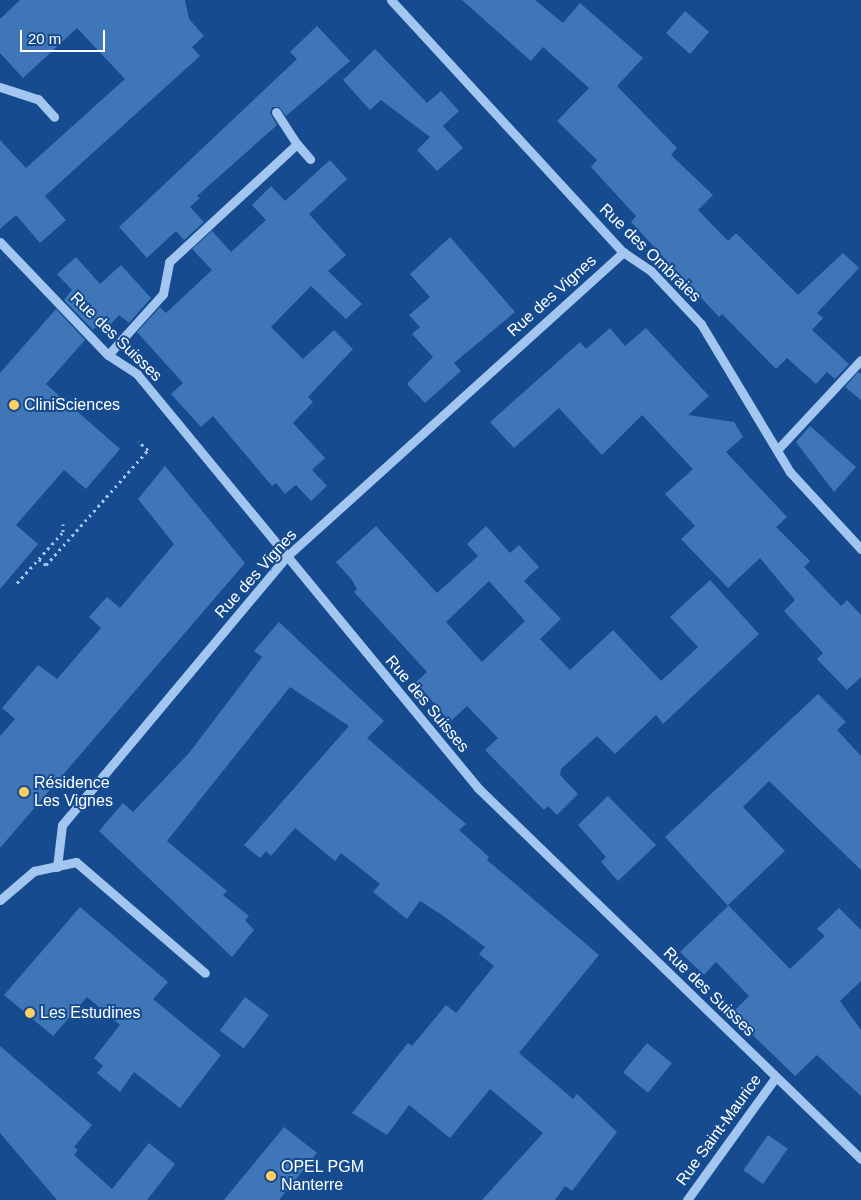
<!DOCTYPE html>
<meta charset="utf-8">
<style>
body{margin:0}
#map{position:relative;width:861px;height:1200px;overflow:hidden;background:#164c8f;font-family:Helvetica,sans-serif}
div>[style]{position:absolute}
[style*='--x']{left:calc(var(--x)*1px);top:calc(var(--y)*1px);width:calc(var(--w)*1px);rotate:calc(var(--a)*1deg)}
.building>*{inset:0;background:#3e76b8;transform-origin:0 0}
.path>*{height:3px;margin-top:-1.5px;transform-origin:0;background:repeating-linear-gradient(90deg,#a3c6f0 0 2.5px,transparent 0 6.5px)}
.minor>*{height:9px;margin:-4.5px;padding:0 4.5px;transform-origin:4.5px;border-radius:4.5px;background:#a3c6f0}
.dots>*{width:14px;height:14px;translate:-50% -50%;box-sizing:border-box;border:2px solid #164c8f;border-radius:50%}
span{translate:-50% -50%;white-space:nowrap;text-align:center;line-height:1.15;-webkit-text-stroke:4px #164c8f;paint-order:stroke}
.street-label{font-size:16px;color:#fff}
.poi-label{font-size:16px;color:#fff}
.left{translate:0 -50%;text-align:left}
.scale{position:absolute;left:20px;top:30px;width:85px;height:22px;box-sizing:border-box;border:2px solid #fff;border-top:0;padding-left:6px;font-size:15px;line-height:18px;white-space:nowrap;color:#fff;-webkit-text-stroke:4px #164c8f;paint-order:stroke}
</style>
<div id="map">
<div class="building">
<div style="clip-path:polygon(20px 0,185px 0,189px 19px,204px 36px,192px 47px,200px 56px,45px 196px,66px 220px,40px 243px,16px 215px,0 229px,0 140px,26px 168px,125px 79px,77px 28px,23px 78px,0 53px,0 19px)"></div>
<div style="clip-path:polygon(462px 0,535px 0,563px 23px,580px 3px,643px 58px,617px 86px,677px 148px,671px 155px,713px 195px,698px 210px,728px 241px,736px 233px,798px 295px,843px 253px,859px 268px,817px 313px,823px 318px,812px 330px,849px 364px,835px 379px,827px 372px,816px 384px,787px 358px,776px 369px,722px 314px,719px 317px,631px 222px,636px 216px,591px 167px,597px 160px,557px 121px,589px 88px,543px 47px,531px 61px)"></div>
<div style="left:685px;top:11px;width:32px;height:29px;rotate:41deg"></div>
<div style="clip-path:polygon(317px 26px,350px 61px,286px 116px,279px 107px,272px 107px,270px 113px,277px 125px,197px 196px,200px 198px,190px 207px,204px 222px,184px 240px,176px 231px,147px 258px,119px 227px,297px 59px,290px 52px)"></div>
<div style="clip-path:polygon(375px 49px,427px 103px,441px 91px,459px 111px,443px 126px,463px 148px,437px 171px,417px 150px,430px 137px,381px 100px,370px 110px,343px 80px)"></div>
<div style="clip-path:polygon(330px 160px,347px 179px,309px 214px,346px 255px,328px 271px,362px 304px,346px 319px,311px 286px,271px 327px,303px 359px,334px 330px,353px 349px,308px 397px,313px 402px,293px 423px,325px 458px,312px 470px,327px 486px,311px 501px,296px 485px,285px 494px,276px 483px,272px 486px,213px 416px,201px 427px,171px 394px,183px 383px,137px 332px,160px 307px,166px 313px,212px 270px,192px 249px,212px 231px,231px 252px,266px 220px,252px 205px,271px 186px,285px 201px)"></div>
<div style="clip-path:polygon(450px 237px,515px 312px,454px 363px,461px 371px,425px 403px,407px 384px,433px 357px,412px 334px,420px 327px,409px 315px,430px 297px,410px 274px)"></div>
<div style="clip-path:polygon(76px 257px,100px 284px,121px 265px,151px 298px,129px 323px,119px 315px,108px 327px,102px 321px,93px 330px,64px 300px,72px 290px,57px 274px)"></div>
<div style="clip-path:polygon(56px 309px,85px 340px,46px 384px,120px 449px,86px 489px,64px 470px,16px 525px,38px 544px,0 589px,0 373px)"></div>
<div style="clip-path:polygon(610px 328px,625px 346px,646px 328px,709px 396px,688px 415px,734px 422px,743px 437px,726px 452px,787px 517px,776px 527px,810px 561px,804px 567px,841px 606px,847px 600px,861px 615px,861px 677px,847px 690px,817px 659px,823px 653px,784px 611px,795px 600px,760px 558px,728px 588px,681px 539px,695px 526px,665px 494px,693px 469px,642px 415px,602px 455px,559px 408px,514px 448px,490px 422px,580px 342px,586px 349px)"></div>
<div style="clip-path:polygon(858px 372px,861px 374px,861px 400px,845px 387px)"></div>
<div style="clip-path:polygon(810px 426px,856px 467px,834px 492px,796px 442px)"></div>
<div style="clip-path:polygon(165px 466px,245px 563px,0 848px,0 736px,15px 719px,2px 708px,38px 665px,57px 679px,101px 628px,89px 617px,107px 597px,120px 608px,174px 544px,138px 499px)"></div>
<div style="clip-path:polygon(evenodd,376px 526px,437px 593px,478px 556px,467px 544px,486px 526px,510px 553px,519px 545px,539px 567px,524px 581px,561px 619px,540px 639px,570px 670px,613px 630px,661px 681px,698px 647px,670px 617px,710px 580px,759px 634px,663px 724px,656px 715px,615px 754px,597px 736px,561px 769px,560px 775px,578px 794px,557px 815px,548px 806px,544px 810px,485px 750px,498px 738px,467px 706px,450px 722px,416px 682px,427px 672px,354px 592px,357px 589px,352px 580px,336px 562px,376px 526px,489px 581px,525px 621px,482px 662px,446px 622px,489px 581px)"></div>
<div style="clip-path:polygon(279px 622px,384px 721px,367px 738px,466px 824px,459px 830px,489px 857px,487px 860px,599px 955px,519px 1053px,573px 1099px,577px 1094px,617px 1132px,572px 1191px,565px 1186px,555px 1200px,482px 1200px,543px 1133px,490px 1089px,450px 1138px,409px 1105px,387px 1135px,352px 1113px,408px 1043px,412px 1046px,446px 1005px,456px 1013px,494px 966px,479px 954px,485px 947px,442px 915px,420px 901px,407px 919px,373px 892px,380px 884px,341px 853px,335px 861px,295px 828px,271px 856px,266px 851px,260px 858px,244px 845px,349px 726px,290px 687px,167px 841px,227px 891px,223px 895px,249px 916px,245px 920px,254px 930px,232px 957px,99px 831px,123px 803px,133px 812px,189px 753px,262px 657px,254px 651px)"></div>
<div style="clip-path:polygon(818px 694px,846px 722px,837px 730px,861px 756px,861px 870px,769px 781px,743px 807px,785px 851px,728px 905px,790px 969px,825px 936px,817px 929px,839px 908px,861px 930px,861px 981px,840px 1001px,861px 1030px,861px 1096px,817px 1055px,795px 1076px,731px 1014px,749px 996px,716px 962px,704px 975px,680px 952px,728px 906px,665px 837px)"></div>
<div style="clip-path:polygon(608px 796px,656px 845px,618px 881px,601px 862px,606px 857px,578px 825px)"></div>
<div style="clip-path:polygon(80px 907px,168px 982px,153px 999px,221px 1055px,180px 1108px,134px 1072px,120px 1092px,97px 1073px,103px 1066px,94px 1058px,120px 1025px,87px 997px,53px 1036px,4px 995px)"></div>
<div style="left:245px;top:997px;width:30px;height:42px;rotate:37deg"></div>
<div style="left:647px;top:1043px;width:32px;height:38px;rotate:39deg"></div>
<div style="clip-path:polygon(0 1046px,92px 1125px,74px 1147px,78px 1150px,74px 1155px,112px 1189px,149px 1143px,175px 1164px,147px 1200px,57px 1200px,0 1133px)"></div>
<div style="clip-path:polygon(284px 1127px,317px 1153px,279px 1200px,224px 1200px)"></div>
<div style="left:768px;top:1135px;width:24px;height:43px;rotate:35deg"></div>
</div>
<div class="path">
<div style="--x:39;--y:559;--w:9;--a:41"></div>
<div style="--x:46;--y:565;--w:154;--a:-48.4"></div>
<div style="--x:148;--y:450;--w:13;--a:-138"></div>
<div style="--x:17;--y:583;--w:69;--a:-48"></div>
<div style="--x:63;--y:532;--w:8;--a:-90"></div>
</div>
<div class="minor">
<div style="--x:391;--y:0;--w:343;--a:47.4"></div>
<div style="--x:623;--y:252;--w:34;--a:34"></div>
<div style="--x:651;--y:271;--w:73;--a:46.7"></div>
<div style="--x:701;--y:324;--w:173;--a:59"></div>
<div style="--x:790;--y:472;--w:105;--a:47.3"></div>
<div style="--x:0;--y:87;--w:40;--a:18"></div>
<div style="--x:38;--y:99;--w:24;--a:48"></div>
<div style="--x:276;--y:112;--w:38;--a:57"></div>
<div style="--x:0;--y:242;--w:156;--a:46.3"></div>
<div style="--x:108;--y:355;--w:35;--a:33"></div>
<div style="--x:137;--y:374;--w:536;--a:50.52"></div>
<div style="--x:478;--y:788;--w:533;--a:44.09"></div>
<div style="--x:108;--y:355;--w:82;--a:-48"></div>
<div style="--x:163;--y:294;--w:33;--a:-79"></div>
<div style="--x:169;--y:262;--w:174;--a:-42.7"></div>
<div style="--x:297;--y:144;--w:20;--a:49"></div>
<div style="--x:777;--y:450;--w:123;--a:-47"></div>
<div style="--x:57;--y:867;--w:42;--a:-83.2"></div>
<div style="--x:62;--y:825;--w:349;--a:-50.1"></div>
<div style="--x:286;--y:557;--w:455;--a:-42.1"></div>
<div style="--x:0;--y:900;--w:45;--a:-40.5"></div>
<div style="--x:34;--y:871;--w:43;--a:-12.1"></div>
<div style="--x:76;--y:862;--w:170;--a:40.7"></div>
<div style="--x:687;--y:1200;--w:150;--a:-54.2"></div>
</div>
<div class="dots">
<div style="left:14px;top:405px;background:#ffd061"></div>
<div style="left:24px;top:792px;background:#ffd061"></div>
<div style="left:30px;top:1013px;background:#ffd061"></div>
<div style="left:271px;top:1176px;background:#ffd061"></div>
</div>
<div class="street-label">
<span style="left:650px;top:253px;rotate:44deg">Rue des Ombraies</span>
<span style="left:552px;top:296px;rotate:-42deg">Rue des Vignes</span>
<span style="left:116px;top:337px;rotate:44deg">Rue des Suisses</span>
<span style="left:256px;top:574px;rotate:-48deg">Rue des Vignes</span>
<span style="left:427px;top:704px;rotate:50deg">Rue des Suisses</span>
<span style="left:709px;top:992px;rotate:44deg">Rue des Suisses</span>
<span style="left:719px;top:1130px;rotate:-54deg">Rue Saint-Maurice</span>
</div>
<div class="poi-label">
<span class="left" style="left:24px;top:405px">CliniSciences</span>
<span class="left" style="left:34px;top:792px">Résidence<br>Les Vignes</span>
<span class="left" style="left:40px;top:1013px">Les Estudines</span>
<span class="left" style="left:281px;top:1176px">OPEL PGM<br>Nanterre</span>
</div>
<div class="scale">20 m</div>
</div>
